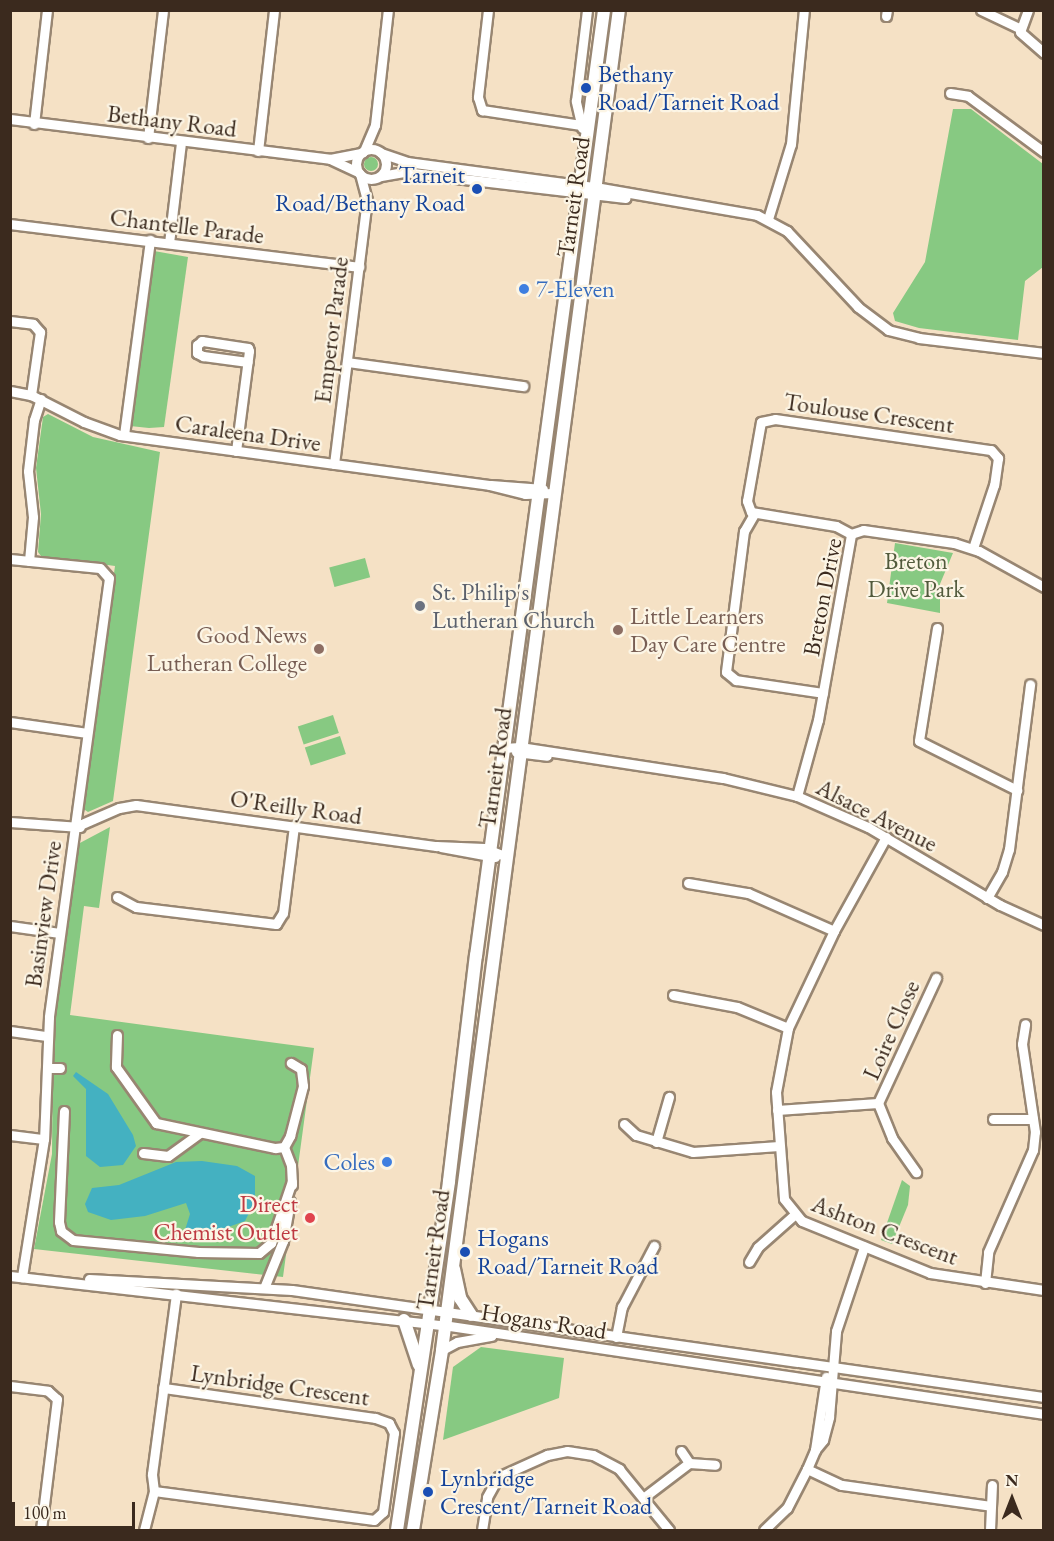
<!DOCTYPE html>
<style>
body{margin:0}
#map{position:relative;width:1054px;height:1541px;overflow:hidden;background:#f5e1c5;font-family:"EB Garamond",serif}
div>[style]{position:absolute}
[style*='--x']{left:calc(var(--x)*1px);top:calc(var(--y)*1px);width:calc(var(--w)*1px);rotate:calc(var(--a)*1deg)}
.green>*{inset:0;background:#87c982;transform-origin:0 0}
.round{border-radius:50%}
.water>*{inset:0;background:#44b1c1}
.roads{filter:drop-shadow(2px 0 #988672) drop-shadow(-2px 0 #988672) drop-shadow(0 2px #988672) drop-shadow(0 -2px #988672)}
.minor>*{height:9px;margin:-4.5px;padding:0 4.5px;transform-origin:4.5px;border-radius:4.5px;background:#fff}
.minor>.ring{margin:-4.5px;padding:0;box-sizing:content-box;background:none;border:9px solid #fff;border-radius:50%}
.major>*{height:12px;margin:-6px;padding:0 6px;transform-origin:6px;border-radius:6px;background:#fff}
.dots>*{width:16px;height:16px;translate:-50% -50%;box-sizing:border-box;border:3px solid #fcf5e5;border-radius:50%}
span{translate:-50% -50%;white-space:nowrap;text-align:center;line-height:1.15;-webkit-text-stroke:4.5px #fcf5e5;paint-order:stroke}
.transit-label{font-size:24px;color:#164399}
.left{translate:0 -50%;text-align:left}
.right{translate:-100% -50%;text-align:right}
.street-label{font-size:24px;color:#3b2a1e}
.shop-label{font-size:24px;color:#366cbe}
.park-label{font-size:24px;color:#525a3c}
.worship-label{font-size:24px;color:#5b616d}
.education-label{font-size:24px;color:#785e54}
.health-label{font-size:24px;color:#be3a42}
.frame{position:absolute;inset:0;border:12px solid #3b2a1e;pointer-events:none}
.north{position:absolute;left:982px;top:1469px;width:60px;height:60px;-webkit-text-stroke:4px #fcf5e5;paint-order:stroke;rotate:0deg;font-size:16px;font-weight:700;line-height:24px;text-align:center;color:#3b2a1e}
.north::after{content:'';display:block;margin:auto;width:21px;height:27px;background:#3b2a1e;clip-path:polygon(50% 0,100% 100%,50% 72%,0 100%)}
.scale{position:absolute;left:12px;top:1502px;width:123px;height:27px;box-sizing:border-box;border:3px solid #3b2a1e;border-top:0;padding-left:8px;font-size:18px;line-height:21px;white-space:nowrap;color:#3b2a1e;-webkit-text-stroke:4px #fcf5e5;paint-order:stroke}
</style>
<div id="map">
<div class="green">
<div style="clip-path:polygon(953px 109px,971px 109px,1043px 164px,1043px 267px,1025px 281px,1018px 340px,919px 328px,895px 321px,893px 313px,925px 262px)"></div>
<div class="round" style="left:364px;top:157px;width:14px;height:14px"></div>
<div style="clip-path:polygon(154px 251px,188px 257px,164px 427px,149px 428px,130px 426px)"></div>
<div style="clip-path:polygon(48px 414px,93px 437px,160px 452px,113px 801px,88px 812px,82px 808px,115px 566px,41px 556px,38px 552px,41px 514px,36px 468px,43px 417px)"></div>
<div style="clip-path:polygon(895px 543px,953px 553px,940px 584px,940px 613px,887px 603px)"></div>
<div style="left:365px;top:558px;width:20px;height:37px;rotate:75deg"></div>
<div style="left:333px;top:715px;width:19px;height:37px;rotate:72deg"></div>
<div style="left:340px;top:736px;width:19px;height:37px;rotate:72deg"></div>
<div style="clip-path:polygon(110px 827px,99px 908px,84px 906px,70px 1015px,314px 1048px,283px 1277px,34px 1249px,52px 1154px,53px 1023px,78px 844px)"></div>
<div style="clip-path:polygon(902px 1180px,910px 1186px,908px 1205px,892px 1244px,881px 1240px)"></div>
<div style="clip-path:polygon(481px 1347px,564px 1358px,559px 1398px,443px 1440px,453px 1367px)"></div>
</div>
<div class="water">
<div style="clip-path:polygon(76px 1072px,108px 1094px,133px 1135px,136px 1146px,123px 1165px,100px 1167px,86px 1156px,86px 1089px,73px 1076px)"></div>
<div style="clip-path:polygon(202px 1161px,237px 1166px,255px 1176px,255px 1201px,245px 1221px,217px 1231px,191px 1235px,185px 1230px,190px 1214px,186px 1203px,145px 1216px,111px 1220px,88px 1212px,85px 1204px,92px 1188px,119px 1185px,176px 1162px)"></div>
</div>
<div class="roads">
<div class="minor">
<div style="--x:488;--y:10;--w:88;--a:96.6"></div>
<div style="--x:478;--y:97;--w:14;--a:73"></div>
<div style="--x:482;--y:110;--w:100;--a:8.6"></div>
<div style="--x:981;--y:10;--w:42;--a:25.3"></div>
<div style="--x:1028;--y:10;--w:23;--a:110"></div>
<div style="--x:1020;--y:32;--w:32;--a:41"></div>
<div style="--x:886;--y:16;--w:6;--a:-81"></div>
<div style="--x:950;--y:93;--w:18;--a:9"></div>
<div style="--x:968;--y:96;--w:94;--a:36.4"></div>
<div style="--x:10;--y:119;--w:322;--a:7.1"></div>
<div style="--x:330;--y:159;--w:33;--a:-11"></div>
<div style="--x:34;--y:124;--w:115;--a:-83.5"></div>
<div style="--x:582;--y:128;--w:28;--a:-103"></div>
<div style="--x:576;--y:101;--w:92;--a:-83.1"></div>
<div style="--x:148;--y:138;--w:129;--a:-83.3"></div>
<div class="ring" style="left:356px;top:149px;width:21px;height:21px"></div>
<div style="--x:258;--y:151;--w:142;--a:-83.5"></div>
<div style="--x:364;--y:151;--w:28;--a:-67"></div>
<div style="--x:375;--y:125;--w:116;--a:-83.6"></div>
<div style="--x:381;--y:153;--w:28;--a:19"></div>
<div style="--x:407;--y:162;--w:190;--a:7.6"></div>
<div style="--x:595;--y:187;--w:164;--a:9.8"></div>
<div style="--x:757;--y:215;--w:34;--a:28"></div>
<div style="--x:787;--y:231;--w:104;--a:46.9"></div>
<div style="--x:858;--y:307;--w:38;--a:37"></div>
<div style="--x:888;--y:330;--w:32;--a:14"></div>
<div style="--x:919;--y:338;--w:126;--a:6.8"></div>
<div style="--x:332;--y:160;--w:29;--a:25"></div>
<div style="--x:381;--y:176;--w:23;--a:-10"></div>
<div style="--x:404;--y:172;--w:223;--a:6.7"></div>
<div style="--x:768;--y:219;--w:78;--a:-73"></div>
<div style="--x:791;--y:144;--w:135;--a:-84.5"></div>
<div style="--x:10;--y:224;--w:352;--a:7"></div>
<div style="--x:169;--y:243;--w:102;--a:-83.2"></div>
<div style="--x:10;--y:321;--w:23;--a:7"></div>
<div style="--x:33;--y:324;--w:11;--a:49"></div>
<div style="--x:40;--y:332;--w:64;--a:98.1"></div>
<div style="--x:347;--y:362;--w:178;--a:7.8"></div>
<div style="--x:10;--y:391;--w:21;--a:11"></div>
<div style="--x:31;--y:395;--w:59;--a:27"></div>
<div style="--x:84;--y:422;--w:38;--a:20"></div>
<div style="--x:120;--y:435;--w:372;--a:7.7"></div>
<div style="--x:489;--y:485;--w:37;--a:14"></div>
<div style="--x:525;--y:494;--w:29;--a:-2"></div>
<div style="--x:124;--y:435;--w:197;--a:-82.4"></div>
<div style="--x:236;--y:451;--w:101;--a:-82.6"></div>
<div style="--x:249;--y:351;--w:3;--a:-108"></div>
<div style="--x:248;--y:348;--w:47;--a:-171.3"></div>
<div style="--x:202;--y:341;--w:6;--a:141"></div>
<div style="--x:197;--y:345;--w:8;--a:90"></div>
<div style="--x:197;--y:353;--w:7;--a:27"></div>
<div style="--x:203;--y:356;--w:45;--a:7.6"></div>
<div style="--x:334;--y:464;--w:266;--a:-82.9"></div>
<div style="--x:367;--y:200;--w:27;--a:-105"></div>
<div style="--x:491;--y:485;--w:52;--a:4.4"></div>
<div style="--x:754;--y:514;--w:20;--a:120"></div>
<div style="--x:744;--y:531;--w:142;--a:97.3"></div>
<div style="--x:726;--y:672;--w:13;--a:39"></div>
<div style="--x:736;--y:680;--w:88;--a:8.5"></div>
<div style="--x:851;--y:534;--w:17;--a:-152"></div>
<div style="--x:836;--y:526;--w:86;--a:-170.6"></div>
<div style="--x:751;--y:512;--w:12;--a:-110"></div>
<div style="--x:747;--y:501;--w:80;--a:-80"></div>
<div style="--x:761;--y:422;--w:14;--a:-12"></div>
<div style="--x:775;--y:419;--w:218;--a:8.2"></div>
<div style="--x:991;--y:450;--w:11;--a:49"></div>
<div style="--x:998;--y:458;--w:27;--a:98"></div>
<div style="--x:994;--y:485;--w:66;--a:108.4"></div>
<div style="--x:10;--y:559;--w:90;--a:5.7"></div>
<div style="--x:100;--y:568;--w:13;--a:48"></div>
<div style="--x:109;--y:578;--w:443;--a:97.8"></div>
<div style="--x:49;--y:1017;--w:122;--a:92.3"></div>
<div style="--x:44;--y:1139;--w:140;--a:99.1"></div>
<div style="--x:29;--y:561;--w:44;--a:-84.8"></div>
<div style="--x:33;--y:517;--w:46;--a:-96.2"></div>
<div style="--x:28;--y:471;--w:51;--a:-83.3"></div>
<div style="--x:34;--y:420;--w:22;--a:-72"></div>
<div style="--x:937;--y:628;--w:114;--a:99.1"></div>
<div style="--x:919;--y:741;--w:110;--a:26.6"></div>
<div style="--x:10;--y:722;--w:78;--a:8.1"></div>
<div style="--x:504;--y:748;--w:16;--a:-4"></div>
<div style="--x:520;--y:747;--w:205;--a:8.7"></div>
<div style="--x:723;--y:778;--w:76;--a:13.7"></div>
<div style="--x:797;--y:796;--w:77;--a:23.6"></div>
<div style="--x:868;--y:827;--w:153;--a:30.6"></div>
<div style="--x:1000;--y:905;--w:48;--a:24.4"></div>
<div style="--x:516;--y:752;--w:31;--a:7"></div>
<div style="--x:797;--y:796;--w:79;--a:-74.6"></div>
<div style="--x:818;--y:720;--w:189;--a:-79.9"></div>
<div style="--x:851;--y:534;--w:13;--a:-18"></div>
<div style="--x:863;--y:530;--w:92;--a:8.1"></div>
<div style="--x:954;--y:543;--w:26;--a:18"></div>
<div style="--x:979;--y:551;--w:74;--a:29"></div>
<div style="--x:10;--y:822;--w:70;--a:4.1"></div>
<div style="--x:75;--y:827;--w:48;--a:-23.4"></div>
<div style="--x:119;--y:808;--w:17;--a:-10"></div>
<div style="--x:136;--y:805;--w:303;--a:7.8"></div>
<div style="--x:436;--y:846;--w:48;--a:2.4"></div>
<div style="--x:484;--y:848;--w:22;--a:21"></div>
<div style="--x:886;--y:837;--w:107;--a:119"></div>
<div style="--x:834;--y:931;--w:107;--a:115.4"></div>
<div style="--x:788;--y:1028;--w:65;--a:100.6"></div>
<div style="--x:776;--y:1092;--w:107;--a:85.7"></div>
<div style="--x:784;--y:1199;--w:28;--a:51"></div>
<div style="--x:802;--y:1221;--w:138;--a:22.1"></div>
<div style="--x:930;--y:1273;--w:115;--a:8.5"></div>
<div style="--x:441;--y:847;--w:55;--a:10.5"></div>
<div style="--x:688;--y:883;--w:61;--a:9.5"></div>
<div style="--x:748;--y:893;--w:94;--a:23.8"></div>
<div style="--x:117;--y:897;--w:21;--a:28"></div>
<div style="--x:136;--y:907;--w:141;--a:6.9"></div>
<div style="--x:276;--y:924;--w:13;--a:-58"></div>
<div style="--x:283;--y:913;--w:88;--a:-82.8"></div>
<div style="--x:987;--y:898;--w:30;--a:-60"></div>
<div style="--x:1002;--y:872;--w:24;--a:-73"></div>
<div style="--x:1009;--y:849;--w:166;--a:-82.7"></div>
<div style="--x:10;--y:926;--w:50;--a:8"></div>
<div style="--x:673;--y:995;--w:65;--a:10.6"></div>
<div style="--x:737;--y:1007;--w:55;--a:22.4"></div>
<div style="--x:10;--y:1031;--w:37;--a:8"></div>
<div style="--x:117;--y:1035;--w:32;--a:92"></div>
<div style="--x:116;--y:1067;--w:69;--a:54.5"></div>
<div style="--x:156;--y:1123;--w:122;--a:11.9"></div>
<div style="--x:275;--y:1148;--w:9;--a:-6"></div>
<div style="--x:284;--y:1147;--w:13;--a:-61"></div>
<div style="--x:290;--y:1136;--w:52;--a:-75.4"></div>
<div style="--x:303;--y:1086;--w:17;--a:-97"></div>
<div style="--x:301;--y:1069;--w:12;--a:-149"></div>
<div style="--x:47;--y:1068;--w:13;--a:0"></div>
<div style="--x:878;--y:1103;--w:38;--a:68"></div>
<div style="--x:892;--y:1138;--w:42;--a:54.8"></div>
<div style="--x:777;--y:1110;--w:101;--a:-4"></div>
<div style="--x:878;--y:1103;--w:138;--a:-65.1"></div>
<div style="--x:64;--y:1111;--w:111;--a:92.6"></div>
<div style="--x:59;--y:1222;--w:9;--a:77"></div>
<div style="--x:61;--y:1231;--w:15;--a:37"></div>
<div style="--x:73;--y:1240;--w:126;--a:5.5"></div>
<div style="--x:198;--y:1252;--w:61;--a:0.9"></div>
<div style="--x:259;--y:1253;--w:16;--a:-40"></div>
<div style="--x:271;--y:1243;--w:65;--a:-71.3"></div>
<div style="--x:993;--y:1119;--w:40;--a:0"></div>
<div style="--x:624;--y:1124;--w:16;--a:43"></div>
<div style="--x:636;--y:1135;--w:59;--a:16.6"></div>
<div style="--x:693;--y:1152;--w:86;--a:-4"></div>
<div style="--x:10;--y:1135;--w:34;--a:7"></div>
<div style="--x:656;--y:1142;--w:47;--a:-73.9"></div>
<div style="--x:284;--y:1147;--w:19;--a:69"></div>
<div style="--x:291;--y:1165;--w:20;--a:87"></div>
<div style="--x:143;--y:1153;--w:25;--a:7"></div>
<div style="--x:168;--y:1156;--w:39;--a:-36"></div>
<div style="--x:749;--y:1262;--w:17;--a:-59"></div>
<div style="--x:758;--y:1247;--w:48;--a:-41.6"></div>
<div style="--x:10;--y:1276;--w:436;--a:6.5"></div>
<div style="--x:443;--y:1325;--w:608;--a:8.42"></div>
<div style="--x:89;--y:1279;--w:203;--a:3.1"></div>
<div style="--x:292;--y:1290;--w:760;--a:8.1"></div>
<div style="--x:985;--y:1283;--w:31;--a:-84"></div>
<div style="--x:988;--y:1252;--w:111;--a:-66.2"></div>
<div style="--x:1033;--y:1150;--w:18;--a:-84"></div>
<div style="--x:1035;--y:1132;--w:89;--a:-98.4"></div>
<div style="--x:1022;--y:1044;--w:20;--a:-81"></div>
<div style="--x:264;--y:1288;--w:51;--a:-68"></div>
<div style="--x:283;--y:1241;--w:40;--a:-80"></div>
<div style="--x:616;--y:1337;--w:31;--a:-79"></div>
<div style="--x:622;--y:1307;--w:69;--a:-62.3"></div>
<div style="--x:442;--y:1350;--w:17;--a:-28"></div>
<div style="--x:457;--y:1342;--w:35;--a:-10"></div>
<div style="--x:10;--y:1386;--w:38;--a:7"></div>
<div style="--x:48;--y:1391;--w:12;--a:42"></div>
<div style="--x:57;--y:1399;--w:132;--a:97"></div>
<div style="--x:815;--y:1450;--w:13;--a:-51"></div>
<div style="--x:823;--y:1440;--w:24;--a:-75"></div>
<div style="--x:829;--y:1417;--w:86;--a:-85.3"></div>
<div style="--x:836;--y:1331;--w:89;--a:-71.6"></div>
<div style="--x:681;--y:1451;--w:14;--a:56"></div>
<div style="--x:807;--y:1469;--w:38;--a:25"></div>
<div style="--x:842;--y:1485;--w:150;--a:8"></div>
<div style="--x:154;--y:1491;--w:222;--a:7.5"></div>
<div style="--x:374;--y:1520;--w:12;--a:-42"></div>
<div style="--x:383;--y:1512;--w:80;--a:-82.1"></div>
<div style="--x:394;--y:1433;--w:11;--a:-117"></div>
<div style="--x:389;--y:1423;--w:15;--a:-160"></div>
<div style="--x:375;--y:1418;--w:214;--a:-171.9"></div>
<div style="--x:643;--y:1498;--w:58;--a:-37.3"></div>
<div style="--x:689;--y:1463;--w:26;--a:4"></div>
<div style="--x:144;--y:1530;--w:40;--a:-75.6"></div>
<div style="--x:154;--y:1491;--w:17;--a:-97"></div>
<div style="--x:152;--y:1474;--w:182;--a:-82.4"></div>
<div style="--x:482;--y:1530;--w:33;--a:-81"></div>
<div style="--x:487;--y:1497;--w:23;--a:-61"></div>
<div style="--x:498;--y:1477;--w:54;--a:-24.2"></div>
<div style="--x:547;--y:1455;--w:20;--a:-11"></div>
<div style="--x:567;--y:1451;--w:26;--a:9"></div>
<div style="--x:593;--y:1455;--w:30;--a:28"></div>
<div style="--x:619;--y:1469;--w:79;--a:50.7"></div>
<div style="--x:764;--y:1530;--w:32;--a:-44"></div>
<div style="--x:787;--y:1508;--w:44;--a:-62.9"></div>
<div style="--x:807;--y:1469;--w:21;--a:-67"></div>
<div style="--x:815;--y:1450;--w:74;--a:-81.4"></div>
<div style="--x:990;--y:1530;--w:45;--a:-87.5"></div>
</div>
<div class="major">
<div style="--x:454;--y:1269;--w:30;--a:78"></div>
<div style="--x:460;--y:1298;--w:20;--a:57"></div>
<div style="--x:404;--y:1320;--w:47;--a:71.6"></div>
<div style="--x:397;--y:1530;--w:353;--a:-81.5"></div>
<div style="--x:449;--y:1181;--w:227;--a:-83.2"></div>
<div style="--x:476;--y:956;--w:955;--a:-82.29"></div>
<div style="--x:413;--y:1530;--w:182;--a:-80.8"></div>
<div style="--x:442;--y:1350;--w:1352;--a:-82.48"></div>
</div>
</div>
<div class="dots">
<div style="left:586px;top:88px;background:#1a4fb4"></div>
<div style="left:477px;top:189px;background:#1a4fb4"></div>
<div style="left:524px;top:289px;background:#3f7fe0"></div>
<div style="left:420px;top:606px;background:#6b7280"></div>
<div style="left:618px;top:630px;background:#8d6e63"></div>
<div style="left:319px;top:649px;background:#8d6e63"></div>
<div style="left:387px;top:1162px;background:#3f7fe0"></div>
<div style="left:310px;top:1218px;background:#e0444e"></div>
<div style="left:465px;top:1252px;background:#1a4fb4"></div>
<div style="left:428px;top:1492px;background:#1a4fb4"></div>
</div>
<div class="transit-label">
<span class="left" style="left:598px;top:88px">Bethany<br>Road/Tarneit Road</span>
<span class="right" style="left:465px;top:189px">Tarneit<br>Road/Bethany Road</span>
<span class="left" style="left:477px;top:1252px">Hogans<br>Road/Tarneit Road</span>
<span class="left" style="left:440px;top:1492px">Lynbridge<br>Crescent/Tarneit Road</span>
</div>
<div class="street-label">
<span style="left:172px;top:121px;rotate:7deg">Bethany Road</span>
<span style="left:573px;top:197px;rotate:-82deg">Tarneit Road</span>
<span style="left:187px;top:226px;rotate:7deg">Chantelle Parade</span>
<span style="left:331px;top:330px;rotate:-83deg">Emperor Parade</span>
<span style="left:869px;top:413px;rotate:8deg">Toulouse Crescent</span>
<span style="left:248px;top:433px;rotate:8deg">Caraleena Drive</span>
<span style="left:822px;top:597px;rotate:-79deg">Breton Drive</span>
<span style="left:495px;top:768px;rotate:-82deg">Tarneit Road</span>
<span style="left:296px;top:807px;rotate:8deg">O'Reilly Road</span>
<span style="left:877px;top:815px;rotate:27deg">Alsace Avenue</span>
<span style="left:43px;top:914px;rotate:-82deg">Basinview Drive</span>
<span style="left:891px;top:1030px;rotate:-66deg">Loire Close</span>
<span style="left:885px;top:1230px;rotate:21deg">Ashton Crescent</span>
<span style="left:433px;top:1250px;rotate:-82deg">Tarneit Road</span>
<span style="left:544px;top:1321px;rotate:9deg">Hogans Road</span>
<span style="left:280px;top:1385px;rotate:8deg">Lynbridge Crescent</span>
</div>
<div class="shop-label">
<span class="left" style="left:536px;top:289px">7-Eleven</span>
<span class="right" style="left:375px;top:1162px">Coles</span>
</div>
<div class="park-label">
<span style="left:916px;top:575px">Breton<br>Drive Park</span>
</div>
<div class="worship-label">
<span class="left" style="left:432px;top:606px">St. Philip's<br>Lutheran Church</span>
</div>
<div class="education-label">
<span class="left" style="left:630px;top:630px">Little Learners<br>Day Care Centre</span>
<span class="right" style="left:307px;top:649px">Good News<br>Lutheran College</span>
</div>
<div class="health-label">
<span class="right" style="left:298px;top:1218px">Direct<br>Chemist Outlet</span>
</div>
<div class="frame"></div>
<div class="north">N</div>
<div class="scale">100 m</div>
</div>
